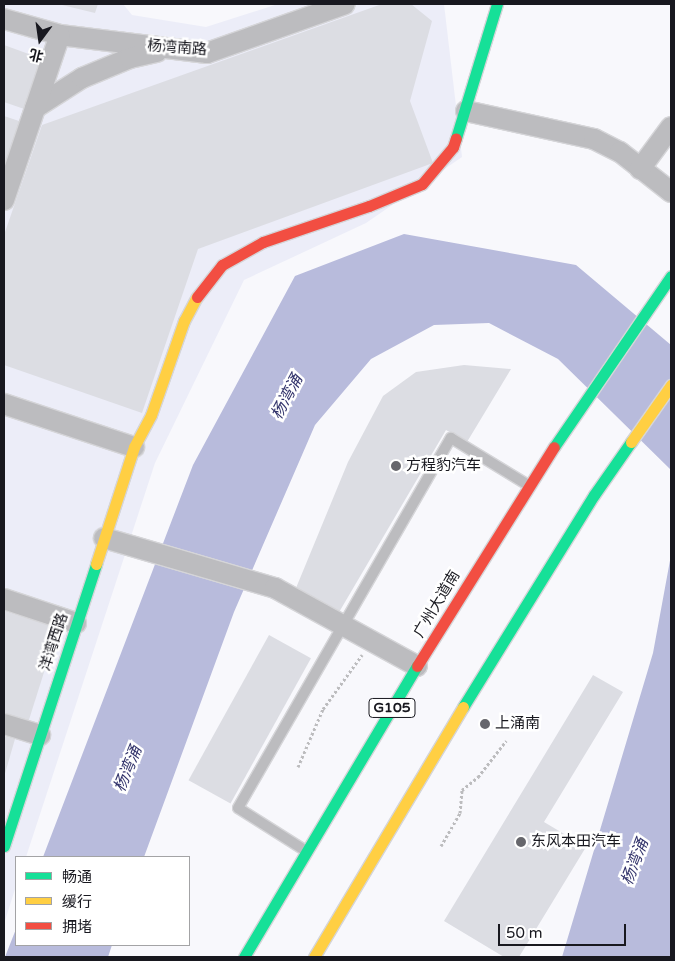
<!DOCTYPE html>
<meta charset="utf-8">
<style>
body{margin:0}
#map{position:relative;width:675px;height:961px;overflow:hidden;background:#f8f8fc;font-family:"Varela Round","Noto Sans SC",sans-serif}
div>[style]{position:absolute}
[style*='--x']{left:calc(var(--x)*1px);top:calc(var(--y)*1px);width:calc(var(--w)*1px);rotate:calc(var(--a)*1deg)}
.built>*{inset:0;background:#ecedf8}
.water>*{inset:0;background:#b8bbdc}
.building>*{inset:0;background:#dcdde3;transform-origin:0 0}
.path>*{height:3px;margin-top:-1.5px;transform-origin:0;background:repeating-linear-gradient(90deg,#bcbcbe 0 2.5px,transparent 0 5px)}
.roads{filter:drop-shadow(1px 0 #d5d5d8) drop-shadow(-1px 0 #d5d5d8) drop-shadow(0 1px #d5d5d8) drop-shadow(0 -1px #d5d5d8)}
.lane>*{height:10px;margin:-5px;padding:0 5px;transform-origin:5px;border-radius:5px;background:#bcbcbf}
.street>*{height:20px;margin:-10px;padding:0 10px;transform-origin:10px;border-radius:10px;background:#bcbcbf}
.fast>*{height:11px;margin:-5.5px;padding:0 5.5px;transform-origin:5.5px;border-radius:5.5px;background:#16e098}
.slow>*{height:11px;margin:-5.5px;padding:0 5.5px;transform-origin:5.5px;border-radius:5.5px;background:#ffcf43}
.jam>*{height:11px;margin:-5.5px;padding:0 5.5px;transform-origin:5.5px;border-radius:5.5px;background:#f24e42}
.dots>*{width:14px;height:14px;translate:-50% -50%;box-sizing:border-box;border:2px solid #fff;border-radius:50%}
span{translate:-50% -50%;white-space:nowrap;text-align:center;line-height:1.15;-webkit-text-stroke:5px #fff;paint-order:stroke}
.shield-label span{padding:1px 4px;background:#fff;border:1px solid;border-radius:4px;-webkit-text-stroke-width:0}
.shield-label{font-size:14px;color:#18181f;font-weight:700}
.street-label{font-size:15px;color:#18181f}
.poi-label{font-size:15px;color:#18181f}
.left{translate:0 -50%;text-align:left}
.water-label{font-size:16px;color:#32336b;font-style:italic}
.frame{position:absolute;inset:0;border:5px solid #18181f;pointer-events:none}
.legend{position:absolute;left:15px;top:856px;width:175px;height:90px;box-sizing:border-box;background:#fff;border:1px solid #a3a3a5;margin:0;padding:6px 9px;list-style:none;font-size:15px;color:#18181f}
.legend li{display:flex;align-items:center;gap:10px;height:25px}
.legend b{width:25px;border:1px solid #a3a3a5}
.north{position:absolute;left:15px;top:15px;width:50px;height:50px;-webkit-text-stroke:4px #fff;paint-order:stroke;rotate:194deg;font-size:14px;font-weight:700;line-height:20px;text-align:center;color:#18181f}
.north::after{content:'';display:block;margin:auto;width:18px;height:22px;background:#18181f;clip-path:polygon(50% 0,100% 100%,50% 72%,0 100%)}
.scale{position:absolute;left:498px;top:924px;width:128px;height:22px;box-sizing:border-box;border:2px solid #18181f;border-top:0;padding-left:6px;font-size:15px;line-height:18px;white-space:nowrap;color:#18181f;-webkit-text-stroke:4px #fff;paint-order:stroke}
</style>
<div id="map">
<div class="built">
<div style="clip-path:polygon(4px 4px,123px 4px,132px 15px,206px 27px,278px 4px,444px 4px,462px 157px,366px 223px,244px 280px,155px 463px,26px 857px,16px 857px,16px 886px,4px 924px)"></div>
</div>
<div class="water">
<div style="clip-path:polygon(404px 234px,576px 265px,671px 345px,671px 470px,558px 359px,489px 323px,434px 325px,371px 359px,315px 425px,234px 612px,144px 857px,43px 857px,193px 465px,295px 276px)"></div>
<div style="clip-path:polygon(671px 555px,670px 957px,562px 957px,653px 653px)"></div>
<div style="clip-path:polygon(16px 929px,16px 945px,112px 945px,108px 957px,5px 957px)"></div>
</div>
<div class="building">
<div style="clip-path:polygon(58px 4px,98px 4px,95px 13px)"></div>
<div style="clip-path:polygon(382px 4px,411px 4px,432px 21px,410px 101px,433px 163px,198px 249px,142px 413px,4px 365px,4px 235px,42px 125px)"></div>
<div style="clip-path:polygon(4px 45px,48px 61px,30px 111px,4px 102px)"></div>
<div style="clip-path:polygon(4px 116px,25px 123px,4px 173px)"></div>
<div style="clip-path:polygon(464px 365px,511px 369px,467px 442px,446px 430px,338px 614px,296px 588px,348px 462px,383px 396px,416px 372px)"></div>
<div style="clip-path:polygon(4px 611px,58px 628px,27px 726px,4px 719px)"></div>
<div style="left:269px;top:635px;width:48px;height:166px;rotate:29deg"></div>
<div style="clip-path:polygon(593px 675px,623px 692px,544px 822px,586px 847px,519px 957px,504px 957px,444px 921px)"></div>
<div style="clip-path:polygon(4px 736px,15px 739px,4px 777px)"></div>
</div>
<div class="path">
<div style="--x:298;--y:767;--w:63;--a:-66.7"></div>
<div style="--x:323;--y:709;--w:67;--a:-54.2"></div>
<div style="--x:441;--y:846;--w:38;--a:-60"></div>
<div style="--x:460;--y:813;--w:23;--a:-85"></div>
<div style="--x:462;--y:790;--w:21;--a:-39"></div>
<div style="--x:478;--y:777;--w:46;--a:-52.1"></div>
</div>
<div class="roads">
<div class="lane">
<div style="--x:306;--y:851;--w:80;--a:-147.7"></div>
<div style="--x:238;--y:808;--w:427;--a:-60.1"></div>
<div style="--x:451;--y:438;--w:90;--a:31.4"></div>
</div>
<div class="street">
<div style="--x:4;--y:19;--w:58;--a:15.9"></div>
<div style="--x:60;--y:35;--w:148;--a:7"></div>
<div style="--x:207;--y:53;--w:146;--a:-19.5"></div>
<div style="--x:35;--y:108;--w:56;--a:-32.6"></div>
<div style="--x:82;--y:78;--w:52;--a:-22.6"></div>
<div style="--x:130;--y:58;--w:28;--a:-13"></div>
<div style="--x:466;--y:111;--w:131;--a:12.3"></div>
<div style="--x:594;--y:139;--w:29;--a:27"></div>
<div style="--x:620;--y:152;--w:65;--a:38.1"></div>
<div style="--x:640;--y:169;--w:52;--a:-53.6"></div>
<div style="--x:4;--y:200;--w:174;--a:-71.3"></div>
<div style="--x:4;--y:404;--w:137;--a:18.3"></div>
<div style="--x:104;--y:538;--w:178;--a:16.3"></div>
<div style="--x:275;--y:588;--w:162;--a:28.8"></div>
<div style="--x:4;--y:599;--w:76;--a:18.4"></div>
<div style="--x:4;--y:724;--w:38;--a:17"></div>
</div>
<div class="fast">
<div style="--x:456;--y:138;--w:140;--a:-73"></div>
<div style="--x:554;--y:447;--w:207;--a:-55.6"></div>
<div style="--x:463;--y:707;--w:249;--a:-58.3"></div>
<div style="--x:594;--y:495;--w:65;--a:-55.1"></div>
<div style="--x:4;--y:846;--w:297;--a:-71.9"></div>
<div style="--x:244;--y:957;--w:339;--a:-59.3"></div>
</div>
<div class="slow">
<div style="--x:631;--y:442;--w:70;--a:-54.9"></div>
<div style="--x:96;--y:564;--w:123;--a:-72"></div>
<div style="--x:134;--y:447;--w:36;--a:-62"></div>
<div style="--x:151;--y:415;--w:100;--a:-70.7"></div>
<div style="--x:184;--y:321;--w:27;--a:-62"></div>
<div style="--x:314;--y:957;--w:291;--a:-59.2"></div>
</div>
<div class="jam">
<div style="--x:197;--y:297;--w:41;--a:-52"></div>
<div style="--x:222;--y:265;--w:47;--a:-29.3"></div>
<div style="--x:263;--y:242;--w:112;--a:-18.8"></div>
<div style="--x:369;--y:206;--w:57;--a:-22.5"></div>
<div style="--x:422;--y:184;--w:48;--a:-50"></div>
<div style="--x:453;--y:147;--w:9;--a:-72"></div>
<div style="--x:417;--y:666;--w:258;--a:-58"></div>
</div>
</div>
<div class="dots">
<div style="left:396px;top:466px;background:#66666c"></div>
<div style="left:485px;top:724px;background:#66666c"></div>
<div style="left:521px;top:842px;background:#66666c"></div>
</div>
<div class="shield-label">
<span style="left:392px;top:708px">G105</span>
</div>
<div class="street-label">
<span style="left:177px;top:48px;rotate:4deg">杨湾南路</span>
<span style="left:437px;top:604px;rotate:-59deg">广州大道南</span>
<span style="left:54px;top:642px;rotate:-72deg">洋湾西路</span>
</div>
<div class="poi-label">
<span class="left" style="left:406px;top:466px">方程豹汽车</span>
<span class="left" style="left:495px;top:724px">上涌南</span>
<span class="left" style="left:531px;top:842px">东风本田汽车</span>
</div>
<div class="water-label">
<span style="left:287px;top:397px;rotate:-62deg">杨湾涌</span>
<span style="left:128px;top:769px;rotate:-68deg">杨湾涌</span>
<span style="left:635px;top:862px;rotate:-69deg">杨湾涌</span>
</div>
<div class="frame"></div>
<ul class="legend">
<li><b style="height:6px;background:#16e098"></b>畅通</li>
<li><b style="height:6px;background:#ffcf43"></b>缓行</li>
<li><b style="height:6px;background:#f24e42"></b>拥堵</li>
</ul>
<div class="north">北</div>
<div class="scale">50 m</div>
</div>
